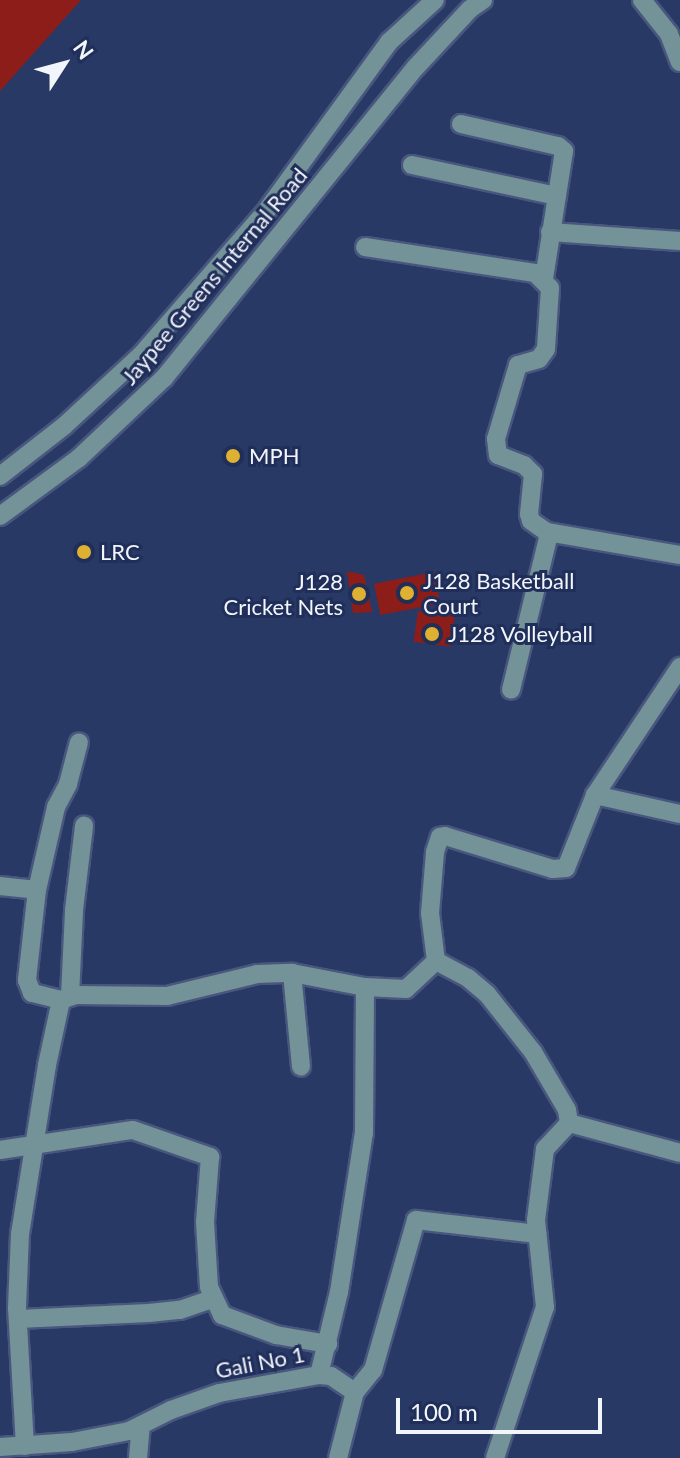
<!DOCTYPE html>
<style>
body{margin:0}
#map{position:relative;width:680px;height:1458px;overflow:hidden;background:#293966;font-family:Lato,sans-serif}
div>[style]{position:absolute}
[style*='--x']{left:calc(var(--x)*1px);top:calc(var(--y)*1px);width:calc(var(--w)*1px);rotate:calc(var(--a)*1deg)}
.green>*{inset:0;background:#8d1d18;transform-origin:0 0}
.roads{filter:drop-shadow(2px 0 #49577e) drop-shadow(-2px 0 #49577e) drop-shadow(0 2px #49577e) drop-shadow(0 -2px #49577e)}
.minor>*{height:18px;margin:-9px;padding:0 9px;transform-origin:9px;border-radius:9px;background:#739398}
.dots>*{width:22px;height:22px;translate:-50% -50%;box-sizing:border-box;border:4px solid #202e5a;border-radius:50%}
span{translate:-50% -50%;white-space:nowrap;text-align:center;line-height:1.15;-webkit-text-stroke:6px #202e5a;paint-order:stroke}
.street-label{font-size:22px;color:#f2f5fa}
.poi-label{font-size:22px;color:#f2f5fa}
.left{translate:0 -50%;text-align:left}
.right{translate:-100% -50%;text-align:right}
.north{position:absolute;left:24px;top:24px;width:80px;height:80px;-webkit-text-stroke:6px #202e5a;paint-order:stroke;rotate:54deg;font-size:22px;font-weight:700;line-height:32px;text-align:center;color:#f2f5fa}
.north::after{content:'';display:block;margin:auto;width:28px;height:36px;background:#f2f5fa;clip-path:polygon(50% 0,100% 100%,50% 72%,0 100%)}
.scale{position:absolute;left:396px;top:1398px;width:206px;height:36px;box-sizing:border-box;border:4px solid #f2f5fa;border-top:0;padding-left:10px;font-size:24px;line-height:28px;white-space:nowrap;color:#f2f5fa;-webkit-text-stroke:6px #202e5a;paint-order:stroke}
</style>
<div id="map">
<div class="green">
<div style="clip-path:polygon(0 0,81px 0,0 91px)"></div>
<div style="clip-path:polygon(347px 571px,364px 575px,372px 612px,353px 613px)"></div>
<div style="left:434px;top:572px;width:32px;height:61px;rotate:79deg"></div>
<div style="left:418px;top:611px;width:37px;height:31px;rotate:8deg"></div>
</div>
<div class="roads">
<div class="minor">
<div style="--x:642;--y:0;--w:43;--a:51.5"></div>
<div style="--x:669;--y:34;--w:30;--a:69"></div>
<div style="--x:461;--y:124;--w:99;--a:12.8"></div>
<div style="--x:558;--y:146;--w:8;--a:40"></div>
<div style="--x:564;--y:151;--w:130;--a:98.9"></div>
<div style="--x:412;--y:165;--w:148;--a:12.1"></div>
<div style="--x:550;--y:232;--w:130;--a:4"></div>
<div style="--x:365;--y:247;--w:172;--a:8.7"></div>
<div style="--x:535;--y:273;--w:21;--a:45"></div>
<div style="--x:550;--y:288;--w:61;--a:93.8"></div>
<div style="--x:546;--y:349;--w:12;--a:125"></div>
<div style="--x:539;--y:359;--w:22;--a:164"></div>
<div style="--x:518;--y:365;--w:77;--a:106.6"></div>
<div style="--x:496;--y:439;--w:16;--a:83"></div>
<div style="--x:498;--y:455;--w:28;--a:21"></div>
<div style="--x:524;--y:465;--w:13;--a:45"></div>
<div style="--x:533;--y:474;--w:40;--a:95.7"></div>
<div style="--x:529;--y:514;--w:7;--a:74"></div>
<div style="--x:531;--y:521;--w:19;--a:35"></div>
<div style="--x:547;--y:532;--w:6;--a:81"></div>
<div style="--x:548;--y:538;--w:156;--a:103.7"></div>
<div style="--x:0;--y:476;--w:81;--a:-38"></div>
<div style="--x:64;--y:426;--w:105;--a:-42.7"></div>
<div style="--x:141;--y:355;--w:192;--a:-49"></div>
<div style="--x:267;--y:210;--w:208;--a:-54"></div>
<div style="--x:389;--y:42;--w:62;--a:-42.4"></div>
<div style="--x:0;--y:516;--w:98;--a:-36.3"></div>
<div style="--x:79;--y:458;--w:117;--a:-43.3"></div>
<div style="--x:164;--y:378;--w:400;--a:-51"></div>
<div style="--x:416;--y:67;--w:79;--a:-47"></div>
<div style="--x:470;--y:9;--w:16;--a:-35"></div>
<div style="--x:547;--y:532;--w:135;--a:9.8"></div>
<div style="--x:595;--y:795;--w:87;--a:12.6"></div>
<div style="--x:0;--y:886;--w:37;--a:6"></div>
<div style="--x:436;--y:961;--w:48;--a:-97.1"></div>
<div style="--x:430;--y:913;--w:61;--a:-85.3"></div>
<div style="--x:435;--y:852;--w:16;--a:-72"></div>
<div style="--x:440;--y:837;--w:5;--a:-11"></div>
<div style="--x:445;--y:836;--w:113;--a:17"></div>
<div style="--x:553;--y:869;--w:13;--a:-4"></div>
<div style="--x:566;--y:868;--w:79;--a:-68.3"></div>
<div style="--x:595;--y:795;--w:154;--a:-56.4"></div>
<div style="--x:292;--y:973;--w:94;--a:84.5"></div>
<div style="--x:70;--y:996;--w:86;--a:-87.3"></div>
<div style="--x:74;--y:910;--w:85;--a:-83.2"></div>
<div style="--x:61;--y:1000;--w:30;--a:-166"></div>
<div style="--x:32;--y:993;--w:14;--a:-111"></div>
<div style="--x:27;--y:980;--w:91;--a:-83.7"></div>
<div style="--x:37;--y:890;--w:85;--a:-77.1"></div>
<div style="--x:56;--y:807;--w:26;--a:-62"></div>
<div style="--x:68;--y:784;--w:43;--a:-75.3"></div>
<div style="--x:569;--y:1123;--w:115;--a:15.1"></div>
<div style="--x:0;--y:1150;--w:134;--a:-8.6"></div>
<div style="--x:133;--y:1130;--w:82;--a:19.3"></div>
<div style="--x:210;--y:1157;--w:65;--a:94.4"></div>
<div style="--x:205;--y:1222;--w:65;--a:86.5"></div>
<div style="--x:209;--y:1287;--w:31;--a:65"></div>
<div style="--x:222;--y:1315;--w:58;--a:20.3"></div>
<div style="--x:276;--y:1335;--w:53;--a:9.8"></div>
<div style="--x:18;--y:1319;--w:131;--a:-2.6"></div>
<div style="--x:149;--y:1313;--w:31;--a:-6"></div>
<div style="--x:180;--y:1310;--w:36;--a:-19"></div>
<div style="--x:319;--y:1375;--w:85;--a:-76.5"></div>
<div style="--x:339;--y:1292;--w:161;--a:-81.1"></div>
<div style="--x:364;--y:1133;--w:146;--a:-89.6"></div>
<div style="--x:25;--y:1446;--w:138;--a:-93.3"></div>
<div style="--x:17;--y:1308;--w:74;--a:-87.7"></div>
<div style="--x:20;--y:1234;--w:171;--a:-80.9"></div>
<div style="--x:47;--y:1065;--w:66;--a:-77.8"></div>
<div style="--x:61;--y:1000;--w:16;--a:-18"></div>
<div style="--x:76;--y:995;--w:91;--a:0.6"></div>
<div style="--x:167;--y:996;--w:93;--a:-13.7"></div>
<div style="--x:257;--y:974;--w:35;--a:-2"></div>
<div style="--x:292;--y:973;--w:74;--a:10.9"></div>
<div style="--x:365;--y:987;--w:41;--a:2.8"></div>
<div style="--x:406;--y:989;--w:41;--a:-43"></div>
<div style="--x:436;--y:961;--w:36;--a:28"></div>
<div style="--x:468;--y:978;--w:25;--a:40"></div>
<div style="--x:487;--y:994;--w:74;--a:51.6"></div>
<div style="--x:533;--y:1052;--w:67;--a:59.6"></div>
<div style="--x:567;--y:1110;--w:13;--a:81"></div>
<div style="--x:0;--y:1447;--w:72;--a:-4"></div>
<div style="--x:72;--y:1442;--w:58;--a:-10.9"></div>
<div style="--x:129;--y:1431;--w:47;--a:-26.6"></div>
<div style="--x:171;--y:1410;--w:51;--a:-19.5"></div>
<div style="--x:219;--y:1393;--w:102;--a:-10.2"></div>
<div style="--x:319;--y:1375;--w:12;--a:5"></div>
<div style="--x:331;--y:1376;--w:29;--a:34"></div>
<div style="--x:138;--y:1458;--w:32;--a:-85"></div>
<div style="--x:338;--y:1458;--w:68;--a:-75.6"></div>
<div style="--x:355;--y:1392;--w:28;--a:-51"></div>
<div style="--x:373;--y:1370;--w:156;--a:-74"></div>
<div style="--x:416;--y:1220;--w:122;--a:6.6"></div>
<div style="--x:495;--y:1458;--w:159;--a:-71.7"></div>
<div style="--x:545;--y:1307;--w:87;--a:-95.9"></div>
<div style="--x:536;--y:1220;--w:72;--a:-82.8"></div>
<div style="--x:545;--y:1149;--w:35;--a:-47"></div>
</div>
</div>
<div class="dots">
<div style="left:233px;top:456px;background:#deb133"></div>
<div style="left:84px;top:552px;background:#deb133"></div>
<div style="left:407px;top:593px;background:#deb133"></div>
<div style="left:359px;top:594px;background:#deb133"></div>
<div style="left:432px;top:634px;background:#deb133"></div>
</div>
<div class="street-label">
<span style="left:214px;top:276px;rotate:-50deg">Jaypee Greens Internal Road</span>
<span style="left:260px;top:1362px;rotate:-11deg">Gali No 1</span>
</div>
<div class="poi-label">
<span class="left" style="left:249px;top:456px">MPH</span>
<span class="left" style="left:100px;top:552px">LRC</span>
<span class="left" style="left:423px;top:593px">J128 Basketball<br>Court</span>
<span class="right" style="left:343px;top:594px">J128<br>Cricket Nets</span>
<span class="left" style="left:448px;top:634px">J128 Volleyball</span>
</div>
<div class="north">N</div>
<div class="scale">100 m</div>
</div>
